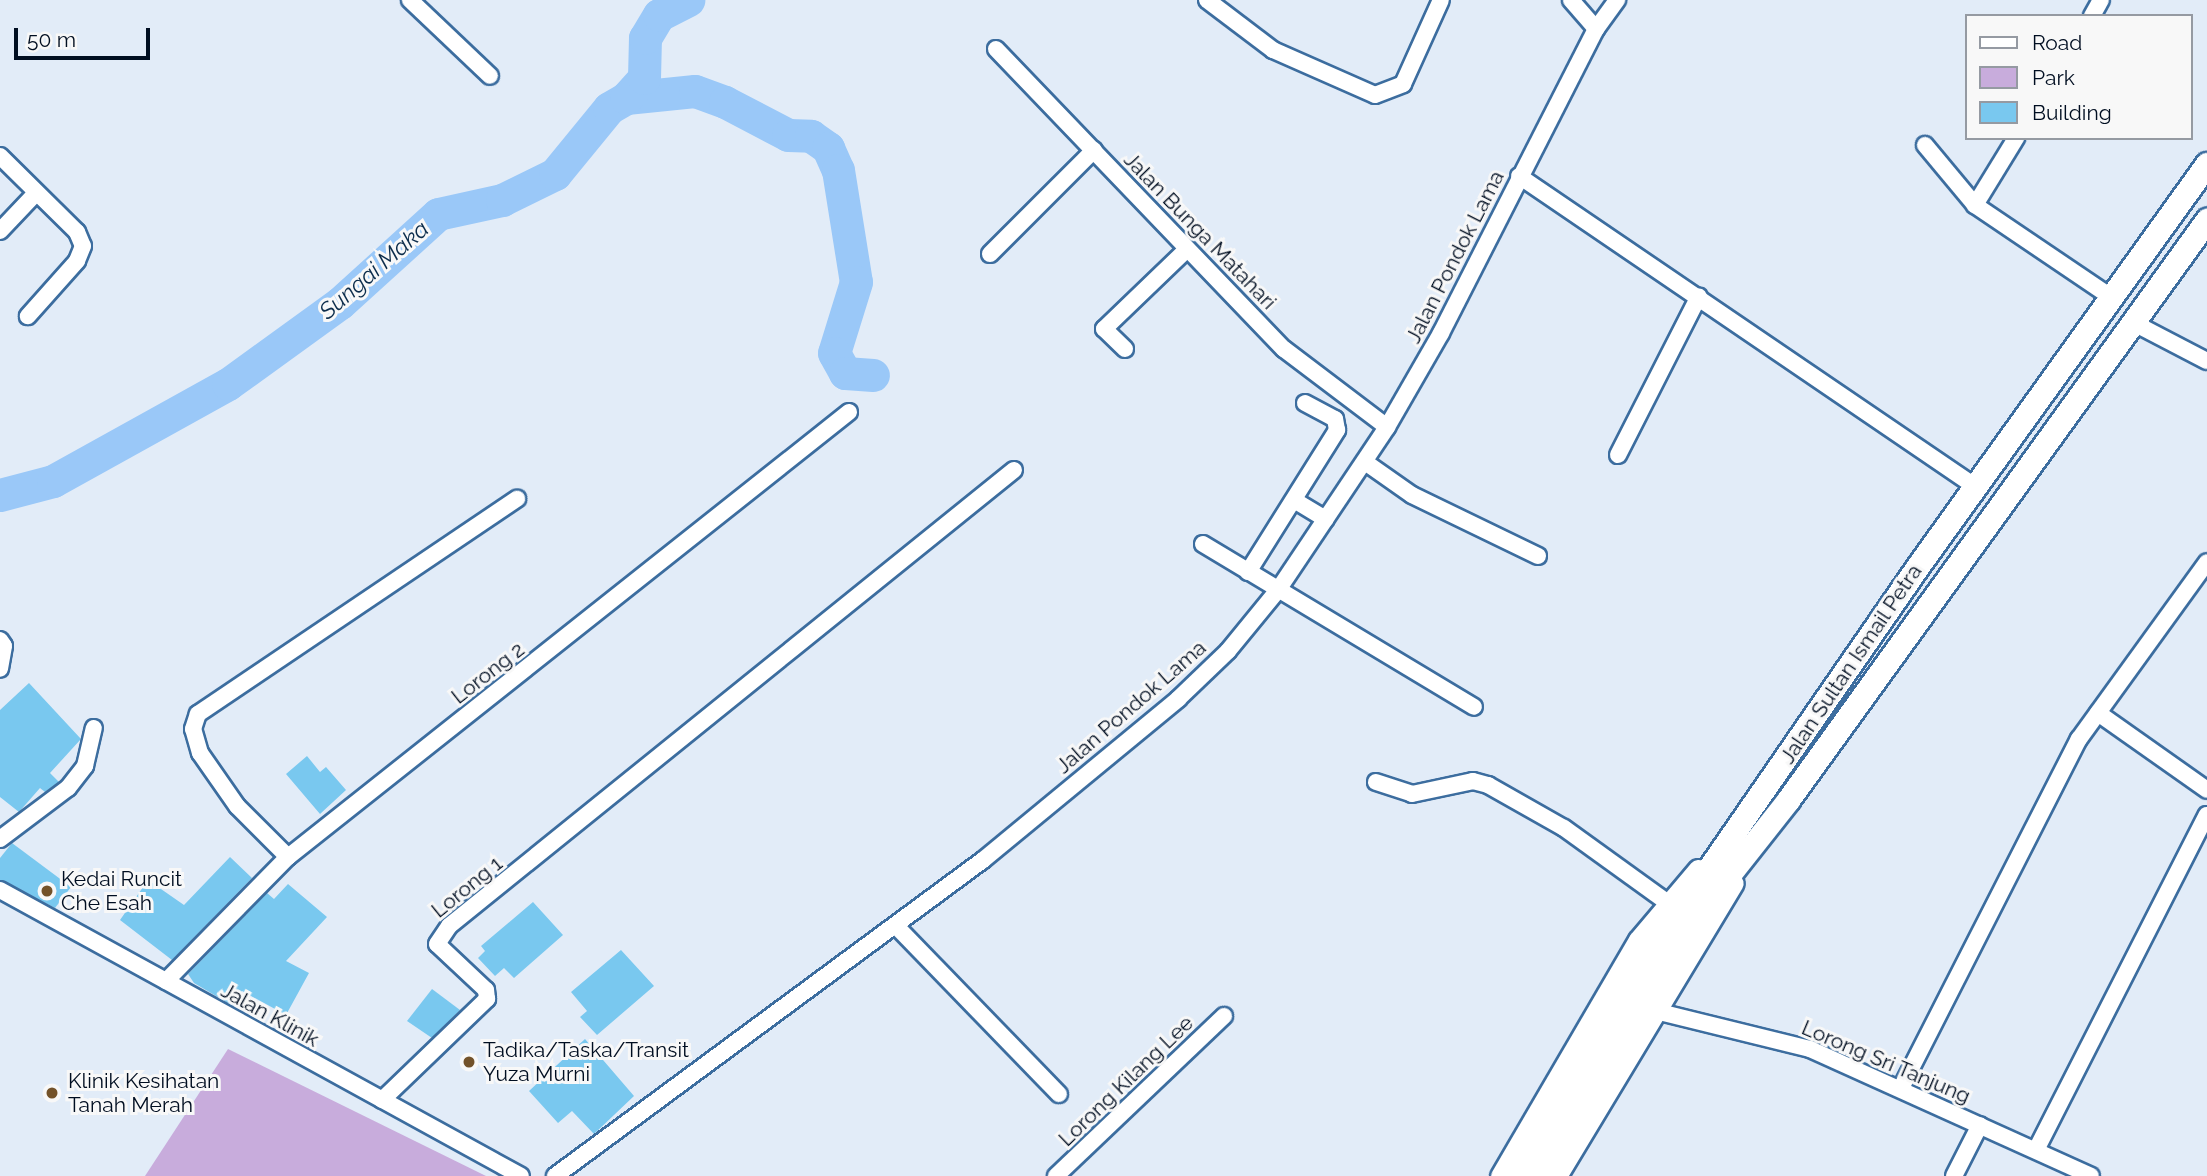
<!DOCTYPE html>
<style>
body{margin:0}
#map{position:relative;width:2207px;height:1176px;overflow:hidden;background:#e2ecf8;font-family:Raleway,sans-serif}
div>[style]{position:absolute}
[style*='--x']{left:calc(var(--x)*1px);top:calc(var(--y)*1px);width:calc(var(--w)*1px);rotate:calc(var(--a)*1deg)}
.green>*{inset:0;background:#c8acdc}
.river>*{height:33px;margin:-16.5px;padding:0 16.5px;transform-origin:16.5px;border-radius:16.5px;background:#9ac8f8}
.building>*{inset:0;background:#79c8ef}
.roads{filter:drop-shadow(2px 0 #3c6d9f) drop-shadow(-2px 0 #3c6d9f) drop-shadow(0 2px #3c6d9f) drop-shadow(0 -2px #3c6d9f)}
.minor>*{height:16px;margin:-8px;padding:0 8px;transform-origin:8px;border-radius:8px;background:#fff}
.tertiary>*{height:19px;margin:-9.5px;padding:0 9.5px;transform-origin:9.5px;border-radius:9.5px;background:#fff}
.secondary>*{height:23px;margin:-11.5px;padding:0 11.5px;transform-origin:11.5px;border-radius:11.5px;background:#fff}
.dots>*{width:19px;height:19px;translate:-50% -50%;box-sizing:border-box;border:4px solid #f8f8f8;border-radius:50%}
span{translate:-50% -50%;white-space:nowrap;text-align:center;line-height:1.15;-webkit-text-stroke:6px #f8f8f8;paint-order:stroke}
.street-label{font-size:21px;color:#000e21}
.poi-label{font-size:21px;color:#000e21}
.left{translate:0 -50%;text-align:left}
.water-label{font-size:23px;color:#0c2d4c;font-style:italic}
.legend{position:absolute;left:1965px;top:14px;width:228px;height:126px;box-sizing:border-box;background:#f8f8f8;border:2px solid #959aa2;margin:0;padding:9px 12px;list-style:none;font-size:21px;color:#000e21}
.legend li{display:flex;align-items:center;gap:14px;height:35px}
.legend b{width:35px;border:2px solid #959aa2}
.scale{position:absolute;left:14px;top:28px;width:136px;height:32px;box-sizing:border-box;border:4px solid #000e21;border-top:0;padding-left:9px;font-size:21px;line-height:24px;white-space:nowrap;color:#000e21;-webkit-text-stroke:5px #f8f8f8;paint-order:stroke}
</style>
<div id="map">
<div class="green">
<div style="clip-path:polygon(228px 1049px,486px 1176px,145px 1176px)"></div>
</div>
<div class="river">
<div style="--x:626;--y:98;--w:69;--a:-5.8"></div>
<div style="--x:695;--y:91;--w:32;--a:20"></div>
<div style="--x:725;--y:102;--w:71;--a:27.6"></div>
<div style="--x:788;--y:135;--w:23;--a:2"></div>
<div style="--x:811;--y:136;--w:21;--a:35"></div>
<div style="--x:828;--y:148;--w:24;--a:66"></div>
<div style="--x:838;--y:170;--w:113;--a:80.9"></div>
<div style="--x:856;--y:282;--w:74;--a:107.2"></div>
<div style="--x:834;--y:353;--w:23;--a:61"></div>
<div style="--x:845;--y:373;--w:28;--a:4"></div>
<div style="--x:0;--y:495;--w:55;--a:-14.8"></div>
<div style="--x:53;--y:481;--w:200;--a:-29"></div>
<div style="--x:228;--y:384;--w:138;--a:-35.9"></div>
<div style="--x:340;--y:303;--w:132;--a:-42.2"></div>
<div style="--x:438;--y:214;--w:66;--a:-12.3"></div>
<div style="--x:502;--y:200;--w:59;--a:-26.1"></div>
<div style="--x:555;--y:174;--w:85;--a:-50.7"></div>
<div style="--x:609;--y:108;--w:20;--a:-30"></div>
<div style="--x:626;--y:98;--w:27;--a:-48"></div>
<div style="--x:644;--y:78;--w:40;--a:-88.6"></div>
<div style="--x:645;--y:38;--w:27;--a:-59"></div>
<div style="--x:659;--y:15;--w:33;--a:-27"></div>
</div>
<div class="building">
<div style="clip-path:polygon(29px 683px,81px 739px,50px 773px,59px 782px,45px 792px,40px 788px,19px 812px,0 797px,0 710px)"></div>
<div style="clip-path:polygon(307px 756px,320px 772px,326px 767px,346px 790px,320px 814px,286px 774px)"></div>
<div style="clip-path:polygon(12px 843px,71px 887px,55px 908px,0 880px,0 858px)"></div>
<div style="clip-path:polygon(230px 857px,252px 878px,172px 960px,120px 920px,148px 880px,184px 905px)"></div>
<div style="clip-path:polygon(288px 884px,327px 917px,286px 961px,309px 973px,286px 1015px,242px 991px,233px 1006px,194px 983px,188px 974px,267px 893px,274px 899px)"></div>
<div style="clip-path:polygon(533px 902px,563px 935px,514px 978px,504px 968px,495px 976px,478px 958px,485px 951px,481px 946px)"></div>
<div style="clip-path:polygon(621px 950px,654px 986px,597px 1035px,580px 1017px,587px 1011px,571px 992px)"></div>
<div style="clip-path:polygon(432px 989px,460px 1010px,432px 1038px,407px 1021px)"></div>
<div style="clip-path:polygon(585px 1039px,634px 1096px,594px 1134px,572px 1111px,558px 1123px,529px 1091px)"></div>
</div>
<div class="roads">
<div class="minor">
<div style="--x:410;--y:0;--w:110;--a:43.5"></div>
<div style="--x:1207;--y:0;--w:83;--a:37.1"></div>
<div style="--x:1273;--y:50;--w:111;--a:23.8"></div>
<div style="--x:1375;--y:95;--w:30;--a:-21"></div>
<div style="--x:1403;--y:84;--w:92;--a:-65.7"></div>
<div style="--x:1571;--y:0;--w:38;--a:49"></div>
<div style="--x:2092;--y:16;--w:18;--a:-61"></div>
<div style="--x:996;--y:49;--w:416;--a:46.2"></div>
<div style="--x:1284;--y:349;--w:129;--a:37.1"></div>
<div style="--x:1925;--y:145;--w:78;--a:50.2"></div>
<div style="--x:1975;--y:205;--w:168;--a:34.1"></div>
<div style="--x:0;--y:156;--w:108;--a:44.6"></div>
<div style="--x:77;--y:232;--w:15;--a:67"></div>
<div style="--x:83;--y:246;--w:16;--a:112"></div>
<div style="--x:77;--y:261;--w:74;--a:131.7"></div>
<div style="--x:1519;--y:176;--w:553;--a:34.24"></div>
<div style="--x:1975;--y:205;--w:79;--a:-58.5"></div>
<div style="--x:0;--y:231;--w:52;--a:-46.5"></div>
<div style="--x:990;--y:254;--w:147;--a:-45"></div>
<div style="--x:2134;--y:323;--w:82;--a:27.5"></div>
<div style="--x:1125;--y:349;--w:29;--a:-136"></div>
<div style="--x:1104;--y:329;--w:114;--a:-43.9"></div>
<div style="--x:1618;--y:455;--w:178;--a:-63"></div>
<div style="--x:1365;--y:462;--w:57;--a:35.1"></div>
<div style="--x:1412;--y:495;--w:140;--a:25.8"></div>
<div style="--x:1294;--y:500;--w:37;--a:31"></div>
<div style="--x:1203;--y:544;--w:316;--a:31"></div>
<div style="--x:1248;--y:572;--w:168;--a:-57.9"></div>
<div style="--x:1337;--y:430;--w:11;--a:-100"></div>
<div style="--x:1335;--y:419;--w:34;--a:-152"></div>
<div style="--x:0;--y:640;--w:7;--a:56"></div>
<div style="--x:4;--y:646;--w:23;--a:100"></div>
<div style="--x:2098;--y:713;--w:133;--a:35.2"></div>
<div style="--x:1376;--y:782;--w:38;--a:18"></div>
<div style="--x:1412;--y:794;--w:62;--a:-12"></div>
<div style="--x:1473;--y:781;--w:16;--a:15"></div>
<div style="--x:1488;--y:785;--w:87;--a:29.5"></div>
<div style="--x:1564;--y:828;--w:128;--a:35.8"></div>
<div style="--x:0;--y:839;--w:85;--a:-36.9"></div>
<div style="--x:68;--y:788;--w:28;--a:-52"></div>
<div style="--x:85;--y:766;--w:39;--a:-77"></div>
<div style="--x:288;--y:857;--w:72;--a:-135"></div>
<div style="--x:237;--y:806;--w:65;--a:-124.9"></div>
<div style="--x:200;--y:753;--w:25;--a:-106"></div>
<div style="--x:193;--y:729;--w:16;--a:-72"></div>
<div style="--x:198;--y:714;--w:385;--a:-34"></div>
<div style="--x:0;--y:890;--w:594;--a:28.76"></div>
<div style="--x:896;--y:926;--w:234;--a:45.9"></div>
<div style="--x:166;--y:981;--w:174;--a:-45.5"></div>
<div style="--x:288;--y:857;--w:716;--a:-38.42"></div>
<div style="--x:1655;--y:1011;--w:160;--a:13.8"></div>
<div style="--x:1810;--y:1049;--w:308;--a:24.3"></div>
<div style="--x:1901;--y:1088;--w:392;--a:-63"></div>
<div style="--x:2079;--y:739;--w:218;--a:-54.1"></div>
<div style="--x:382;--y:1100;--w:146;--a:-43.9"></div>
<div style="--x:487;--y:999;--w:9;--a:-96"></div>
<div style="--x:486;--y:990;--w:67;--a:-136.8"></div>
<div style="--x:437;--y:944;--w:22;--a:-56"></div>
<div style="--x:449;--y:926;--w:726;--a:-38.91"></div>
<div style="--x:2036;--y:1150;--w:376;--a:-63"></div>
<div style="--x:555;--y:1176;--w:532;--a:-36.44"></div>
<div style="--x:983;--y:860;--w:253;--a:-39.5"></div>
<div style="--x:1178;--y:699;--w:69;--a:-43.8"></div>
<div style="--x:1228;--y:651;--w:79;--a:-50.7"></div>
<div style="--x:1278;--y:590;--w:196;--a:-56.2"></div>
<div style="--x:1387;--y:427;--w:108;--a:-60.1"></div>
<div style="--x:1441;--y:333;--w:341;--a:-63"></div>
<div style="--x:1596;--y:29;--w:36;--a:-54"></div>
<div style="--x:1056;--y:1176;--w:232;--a:-43.6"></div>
<div style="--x:1954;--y:1176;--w:57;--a:-63"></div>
</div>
<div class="tertiary">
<div style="--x:1500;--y:1176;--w:273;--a:-59.7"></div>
<div style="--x:1638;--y:940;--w:93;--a:-49.8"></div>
<div style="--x:1557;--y:1176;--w:342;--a:-58.9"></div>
</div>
<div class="secondary">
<div style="--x:1514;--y:1176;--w:201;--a:-59.5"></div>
<div style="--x:1616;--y:1003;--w:531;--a:-55.35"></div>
<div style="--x:1918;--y:566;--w:495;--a:-54.3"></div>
<div style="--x:1536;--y:1176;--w:290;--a:-58.7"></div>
<div style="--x:1687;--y:928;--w:163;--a:-51.7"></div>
<div style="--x:1788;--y:800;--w:716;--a:-54.16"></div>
</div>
</div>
<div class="dots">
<div style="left:47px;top:891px;background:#735229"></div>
<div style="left:469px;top:1062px;background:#735229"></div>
<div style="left:52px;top:1093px;background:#735229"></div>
</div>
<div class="street-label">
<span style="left:1200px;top:231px;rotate:46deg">Jalan Bunga Matahari</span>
<span style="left:1455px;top:257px;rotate:-63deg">Jalan Pondok Lama</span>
<span style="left:1851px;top:664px;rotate:-56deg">Jalan Sultan Ismail Petra</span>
<span style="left:488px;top:673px;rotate:-38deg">Lorong 2</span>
<span style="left:1131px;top:707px;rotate:-41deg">Jalan Pondok Lama</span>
<span style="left:467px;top:887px;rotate:-39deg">Lorong 1</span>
<span style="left:270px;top:1015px;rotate:29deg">Jalan Klinik</span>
<span style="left:1886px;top:1062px;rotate:23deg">Lorong Sri Tanjung</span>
<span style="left:1126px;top:1081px;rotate:-44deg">Lorong Kilang Lee</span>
</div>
<div class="poi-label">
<span class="left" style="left:61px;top:891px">Kedai Runcit<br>Che Esah</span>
<span class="left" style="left:483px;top:1062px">Tadika/Taska/Transit<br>Yuza Murni</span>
<span class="left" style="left:68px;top:1093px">Klinik Kesihatan<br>Tanah Merah</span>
</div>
<div class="water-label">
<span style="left:374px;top:270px;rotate:-41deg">Sungai Maka</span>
</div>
<ul class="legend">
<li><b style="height:9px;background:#fff"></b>Road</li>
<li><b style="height:19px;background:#c8acdc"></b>Park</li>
<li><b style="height:19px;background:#79c8ef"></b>Building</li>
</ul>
<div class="scale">50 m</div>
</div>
